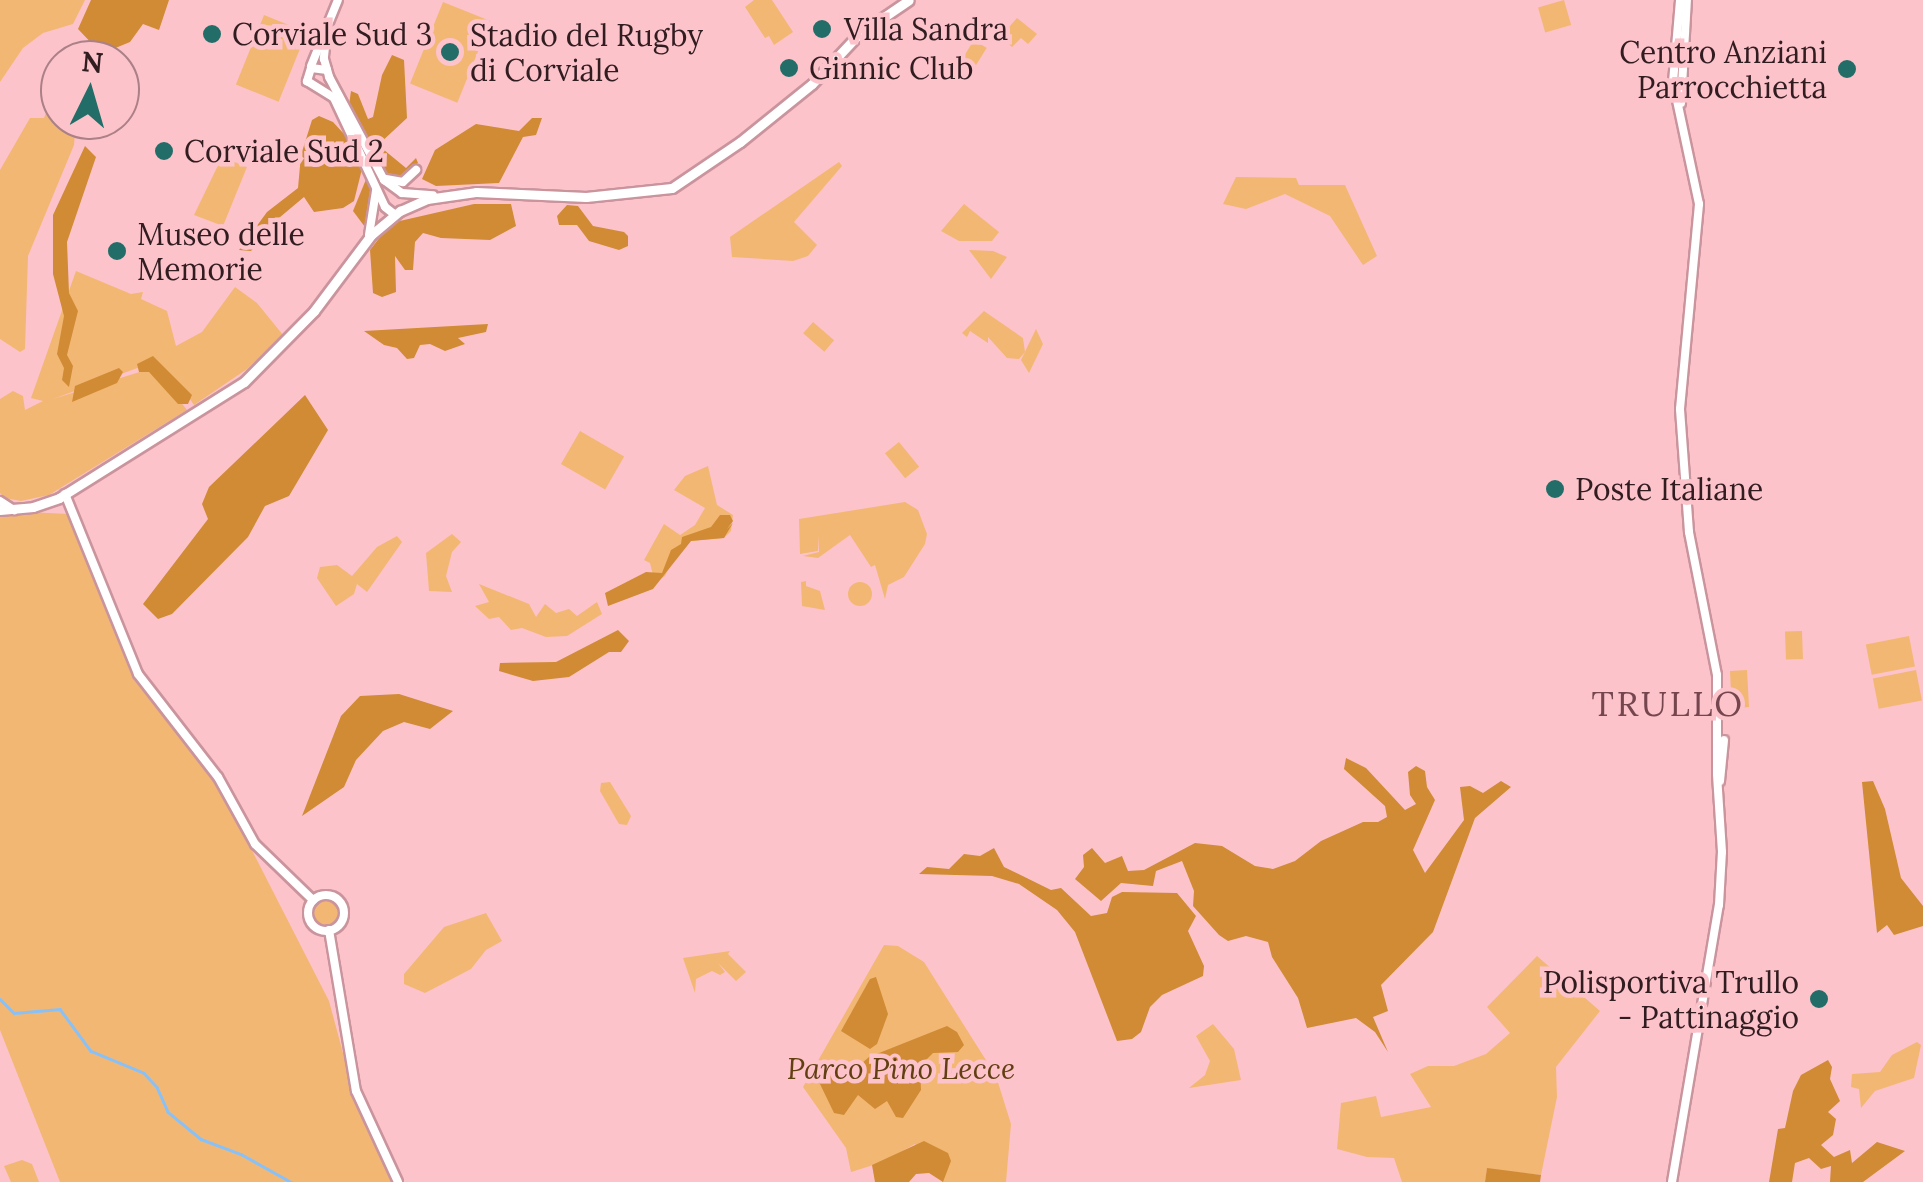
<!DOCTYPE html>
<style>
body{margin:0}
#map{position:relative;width:1923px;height:1182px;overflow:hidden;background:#fcc3cb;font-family:Lora,serif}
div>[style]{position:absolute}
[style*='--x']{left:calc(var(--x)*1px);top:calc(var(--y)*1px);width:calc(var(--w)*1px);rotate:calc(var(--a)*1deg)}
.green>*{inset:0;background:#f3b774;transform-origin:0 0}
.round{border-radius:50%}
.forest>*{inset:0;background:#d08b34}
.stream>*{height:2.5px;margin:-1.25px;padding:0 1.25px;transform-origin:1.25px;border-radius:1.25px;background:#89c1f7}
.roads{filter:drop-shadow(2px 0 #ca949d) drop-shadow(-2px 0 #ca949d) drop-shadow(0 2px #ca949d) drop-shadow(0 -2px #ca949d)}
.tertiary>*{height:8px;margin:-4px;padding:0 4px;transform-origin:4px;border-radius:4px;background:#fff}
.tertiary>.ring{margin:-4px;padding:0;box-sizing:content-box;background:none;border:8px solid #fff;border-radius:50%}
.secondary>*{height:9px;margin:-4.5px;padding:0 4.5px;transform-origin:4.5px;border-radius:4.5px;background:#fff}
.dots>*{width:28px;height:28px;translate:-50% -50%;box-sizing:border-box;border:5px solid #fcc3cb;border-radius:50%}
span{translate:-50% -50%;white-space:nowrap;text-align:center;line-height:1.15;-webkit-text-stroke:9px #fcc3cb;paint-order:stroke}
.poi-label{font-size:30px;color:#311c20}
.left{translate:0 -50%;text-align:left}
.right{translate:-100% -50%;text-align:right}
.park-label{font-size:30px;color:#623f11;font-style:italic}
.quarter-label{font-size:35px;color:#76464f;letter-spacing:2.5px}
.north{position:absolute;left:40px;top:40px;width:100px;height:100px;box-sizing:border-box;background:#fcc3cb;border:2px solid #ab8087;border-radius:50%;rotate:5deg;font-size:28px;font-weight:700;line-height:40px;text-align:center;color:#311c20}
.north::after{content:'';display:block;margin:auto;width:35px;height:45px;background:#236d68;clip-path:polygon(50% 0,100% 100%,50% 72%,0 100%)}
</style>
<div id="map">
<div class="green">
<div style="clip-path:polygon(0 0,85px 0,73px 24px,43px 33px,23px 48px,0 82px)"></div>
<div style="clip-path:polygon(754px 0,772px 0,793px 32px,774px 45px,769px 36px,765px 38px,745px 7px)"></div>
<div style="left:1564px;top:0;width:26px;height:27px;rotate:74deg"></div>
<div style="left:443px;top:2px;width:51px;height:88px;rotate:22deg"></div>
<div style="left:264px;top:15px;width:46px;height:75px;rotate:22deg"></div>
<div style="clip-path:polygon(1017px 18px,1037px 34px,1028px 44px,1021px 38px,1012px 47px,993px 30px,1001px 21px,1009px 27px)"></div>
<div style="left:974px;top:40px;width:15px;height:29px;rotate:32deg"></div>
<div style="clip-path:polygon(60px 97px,60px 120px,76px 120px,74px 145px,28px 256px,25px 349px,20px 352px,0 339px,0 170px,30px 118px,44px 118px,52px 98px)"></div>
<div style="clip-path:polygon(222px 157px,247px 167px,223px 226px,194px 215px)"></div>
<div style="clip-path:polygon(839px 162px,842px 166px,794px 222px,817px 245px,808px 256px,793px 261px,732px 257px,730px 237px)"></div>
<div style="clip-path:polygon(1236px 177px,1296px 178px,1299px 185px,1345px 185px,1377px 256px,1363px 265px,1330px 216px,1285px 194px,1246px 209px,1223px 204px)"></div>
<div style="clip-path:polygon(964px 204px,999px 232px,992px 241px,959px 241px,941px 231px)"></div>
<div style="clip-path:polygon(969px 250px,993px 251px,1007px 257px,991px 279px)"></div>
<div style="clip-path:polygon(76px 271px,131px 294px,143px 292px,141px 299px,167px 311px,176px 346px,202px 332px,235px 287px,257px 303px,283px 335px,247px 369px,194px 405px,179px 383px,151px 363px,53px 399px,146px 370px,165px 382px,187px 410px,49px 495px,21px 501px,5px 498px,0 493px,0 399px,13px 391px,23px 396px,25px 410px,43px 401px,31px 398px)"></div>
<div style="clip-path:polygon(984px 311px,1023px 338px,1025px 352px,1019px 359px,1007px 358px,988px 337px,988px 343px,970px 331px,967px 337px,962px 333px)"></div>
<div style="left:813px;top:322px;width:28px;height:15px;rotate:41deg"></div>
<div style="clip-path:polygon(1036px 329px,1043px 344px,1029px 373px,1021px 360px)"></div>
<div style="left:580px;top:431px;width:51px;height:38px;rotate:30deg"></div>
<div style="left:899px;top:442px;width:32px;height:18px;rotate:51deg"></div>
<div style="clip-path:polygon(708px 466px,717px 505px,733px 515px,731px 531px,724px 538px,691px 541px,674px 557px,665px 576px,655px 583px,650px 563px,644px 560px,664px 524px,680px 535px,695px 525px,705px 508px,674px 490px,685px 476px)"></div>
<div style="clip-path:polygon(905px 502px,918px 510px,927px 534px,925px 544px,904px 577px,888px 585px,885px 599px,875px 565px,871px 567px,850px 535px,818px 558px,803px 556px,819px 552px,819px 536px,818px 551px,800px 554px,799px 519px)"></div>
<div style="clip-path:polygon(0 504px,27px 512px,69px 514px,132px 670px,214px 776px,329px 1001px,356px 1101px,395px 1182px,60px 1182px,0 1030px)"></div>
<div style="clip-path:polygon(452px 534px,461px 542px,452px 552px,446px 576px,452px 592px,429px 591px,426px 553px)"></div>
<div style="clip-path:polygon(397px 536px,402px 542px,367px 592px,357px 584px,354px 594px,336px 606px,317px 578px,320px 567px,337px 565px,352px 576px,377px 547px)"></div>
<div style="clip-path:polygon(806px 581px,806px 586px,820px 591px,825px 610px,802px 606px,801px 582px)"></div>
<div class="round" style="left:848px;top:582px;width:24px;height:24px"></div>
<div style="clip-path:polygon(479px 584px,529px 604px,536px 617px,545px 604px,556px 613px,569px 609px,577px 616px,597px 602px,602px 614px,567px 636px,546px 637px,522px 628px,511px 630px,499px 617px,489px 619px,475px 606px,489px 602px)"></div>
<div style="left:1802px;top:631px;width:28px;height:17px;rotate:88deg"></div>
<div style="left:1909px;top:636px;width:31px;height:44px;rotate:79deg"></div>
<div style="clip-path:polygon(1747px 670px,1749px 707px,1739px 708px,1738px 692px,1731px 692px,1730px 671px)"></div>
<div style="left:1916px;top:670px;width:31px;height:44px;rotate:79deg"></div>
<div style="clip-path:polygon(610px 782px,631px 816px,627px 825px,619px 824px,600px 791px,601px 783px)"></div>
<div class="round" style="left:313px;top:899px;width:26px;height:26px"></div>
<div style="clip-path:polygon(486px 913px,502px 941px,486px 950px,471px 969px,425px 993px,404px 984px,404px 974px,444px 927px)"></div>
<div style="clip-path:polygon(884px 945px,898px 946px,924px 962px,996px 1076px,1011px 1124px,1006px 1182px,943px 1182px,915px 1144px,883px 1162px,851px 1172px,846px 1148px,803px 1087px)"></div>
<div style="clip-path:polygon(730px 951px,728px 954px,746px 972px,736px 981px,718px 963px,725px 972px,720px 975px,712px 971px,696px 979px,695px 993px,683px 958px)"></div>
<div style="clip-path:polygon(1537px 956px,1600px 1011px,1556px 1067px,1557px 1097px,1541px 1175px,1487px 1169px,1485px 1182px,1402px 1182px,1394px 1158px,1367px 1157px,1337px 1149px,1341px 1103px,1376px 1096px,1381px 1117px,1431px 1107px,1410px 1074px,1428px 1066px,1454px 1066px,1486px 1054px,1510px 1033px,1487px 1007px)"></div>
<div style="clip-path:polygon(1213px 1024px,1234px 1049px,1241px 1080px,1189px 1088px,1205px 1075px,1210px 1061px,1196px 1036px)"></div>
<div style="clip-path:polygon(1917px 1042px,1921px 1045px,1914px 1078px,1875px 1091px,1861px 1108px,1859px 1089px,1851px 1087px,1852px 1074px,1880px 1072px,1892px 1055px)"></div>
<div style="clip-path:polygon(22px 1160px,32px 1164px,39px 1182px,11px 1182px,4px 1166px)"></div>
</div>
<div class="forest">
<div style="clip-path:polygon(91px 0,169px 0,159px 30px,143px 24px,130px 42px,113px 49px,114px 60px,99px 60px,99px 51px,78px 29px)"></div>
<div style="clip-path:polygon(392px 55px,404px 60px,407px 118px,378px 145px,406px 168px,416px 158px,418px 163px,398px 179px,383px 171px,349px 105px,351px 91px,358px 94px,368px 119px,373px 117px,382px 75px)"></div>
<div style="clip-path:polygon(319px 116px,333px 122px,355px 146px,362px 169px,354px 201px,343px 208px,314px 212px,304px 197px,273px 223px,251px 251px,239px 250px,267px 212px,298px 188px,301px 155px,312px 120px)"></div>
<div style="clip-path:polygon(532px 118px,542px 118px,536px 135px,523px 137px,499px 183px,436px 186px,422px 179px,435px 150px,476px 124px,519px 131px)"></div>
<div style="clip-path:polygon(85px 146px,96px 157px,67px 242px,69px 293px,78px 311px,67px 355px,73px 366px,69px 387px,62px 380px,64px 368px,57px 354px,64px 316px,53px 274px,53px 215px)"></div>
<div style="clip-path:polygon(367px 177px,373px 196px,370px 223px,365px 227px,353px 211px)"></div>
<div style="clip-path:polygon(474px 204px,511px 204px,516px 226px,490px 240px,441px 238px,423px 233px,415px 242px,413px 270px,405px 270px,395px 256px,396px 292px,382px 297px,373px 293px,370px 250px,391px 223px)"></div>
<div style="clip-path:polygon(567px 205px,578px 206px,593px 226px,624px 232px,628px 236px,628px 246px,619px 250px,589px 241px,577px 225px,559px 225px,557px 216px)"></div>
<div style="clip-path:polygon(488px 324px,486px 332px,458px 338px,465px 344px,445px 351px,430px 344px,420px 345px,414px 358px,407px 359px,397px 348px,384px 345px,364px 331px)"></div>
<div style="clip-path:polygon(153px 356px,192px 395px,188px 404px,178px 404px,149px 372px,139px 372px,137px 364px)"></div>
<div style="clip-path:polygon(119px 368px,123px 372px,117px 383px,72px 402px,75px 386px)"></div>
<div style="clip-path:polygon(305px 395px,328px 430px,289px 496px,265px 506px,248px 537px,172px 614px,158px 619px,143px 604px,208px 519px,202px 504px,209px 487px)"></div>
<div style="clip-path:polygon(720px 515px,730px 515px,733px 521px,727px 529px,733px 523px,724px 538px,691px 541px,653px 589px,608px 606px,605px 593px,646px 572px,662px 573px,671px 550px,681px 544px,682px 537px,711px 527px)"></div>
<div style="clip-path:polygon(618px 630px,629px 641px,621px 652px,609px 652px,569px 677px,533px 681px,499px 671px,500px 663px,556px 662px)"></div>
<div style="clip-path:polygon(399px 694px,453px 711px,430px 729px,404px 722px,383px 731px,356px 760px,344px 787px,302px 816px,341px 716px,360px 696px)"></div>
<div style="clip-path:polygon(1346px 758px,1366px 768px,1405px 810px,1416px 804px,1410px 795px,1408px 772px,1416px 766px,1425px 771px,1427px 787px,1435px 800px,1413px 850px,1425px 873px,1464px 820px,1460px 787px,1470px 786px,1483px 793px,1501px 781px,1511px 787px,1475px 818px,1433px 932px,1381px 985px,1388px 1011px,1373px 1017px,1388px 1052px,1375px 1032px,1356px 1018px,1307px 1028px,1298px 998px,1272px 957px,1268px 942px,1246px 936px,1228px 941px,1219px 935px,1193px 906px,1194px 891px,1182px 861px,1156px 871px,1153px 886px,1121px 883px,1101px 901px,1075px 879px,1084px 867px,1083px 855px,1092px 848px,1105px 863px,1122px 856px,1128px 871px,1144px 870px,1195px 843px,1222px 846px,1255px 866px,1273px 869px,1295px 861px,1321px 841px,1363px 822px,1378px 822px,1387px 817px,1385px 806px,1344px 769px)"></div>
<div style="clip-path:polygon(1873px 781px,1885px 809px,1901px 878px,1923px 906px,1923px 926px,1894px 935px,1887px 925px,1877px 933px,1862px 782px)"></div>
<div style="clip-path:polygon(994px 848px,1004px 867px,1051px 890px,1061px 888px,1091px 916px,1107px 913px,1112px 897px,1122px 892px,1177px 893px,1196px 916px,1188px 931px,1204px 966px,1203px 976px,1162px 995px,1150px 1007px,1141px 1032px,1132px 1039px,1117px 1041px,1075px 932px,1057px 910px,1019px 884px,992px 876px,919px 874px,927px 867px,949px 869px,964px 854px,980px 856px)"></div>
<div style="clip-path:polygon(876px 977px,888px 1014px,877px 1044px,870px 1049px,841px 1031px,870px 979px)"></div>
<div style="clip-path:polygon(947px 1026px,957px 1032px,964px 1045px,958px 1052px,933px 1053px,920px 1066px,921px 1090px,903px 1118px,896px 1117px,887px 1101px,875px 1109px,858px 1095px,844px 1115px,834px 1113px,819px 1082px,825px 1068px,838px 1062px,854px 1070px,869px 1057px)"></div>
<div style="clip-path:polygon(1828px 1060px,1832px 1067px,1830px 1079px,1840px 1101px,1828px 1112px,1836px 1119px,1833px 1135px,1821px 1145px,1834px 1157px,1850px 1150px,1852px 1163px,1877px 1142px,1905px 1151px,1863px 1182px,1830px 1182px,1831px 1166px,1821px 1169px,1809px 1158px,1795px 1163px,1792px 1182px,1769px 1182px,1778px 1129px,1785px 1128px,1793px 1091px,1801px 1075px)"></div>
<div style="clip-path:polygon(924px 1141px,948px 1153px,951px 1161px,943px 1182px,929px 1173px,916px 1174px,909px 1182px,875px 1182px,872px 1165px)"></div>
<div style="clip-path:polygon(1487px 1168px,1541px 1175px,1540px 1182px,1485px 1182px)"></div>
</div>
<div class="stream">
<div style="--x:0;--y:999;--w:20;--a:45"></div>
<div style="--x:14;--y:1013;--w:46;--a:-5"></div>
<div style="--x:60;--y:1009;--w:52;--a:53.6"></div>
<div style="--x:91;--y:1051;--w:57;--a:22.5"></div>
<div style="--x:144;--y:1073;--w:19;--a:47"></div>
<div style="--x:157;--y:1087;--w:27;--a:66"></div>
<div style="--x:168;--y:1112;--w:43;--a:39.3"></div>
<div style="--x:201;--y:1139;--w:43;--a:20.6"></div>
<div style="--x:241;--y:1154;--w:57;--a:29.2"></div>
</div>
<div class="roads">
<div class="tertiary">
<div style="--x:327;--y:28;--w:31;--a:96"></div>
<div style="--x:324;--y:59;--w:19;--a:74"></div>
<div style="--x:329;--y:77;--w:117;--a:61.9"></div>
<div style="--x:384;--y:180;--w:22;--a:36"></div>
<div style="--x:402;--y:193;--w:31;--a:4"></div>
<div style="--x:311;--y:66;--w:71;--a:-67.8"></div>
<div style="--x:327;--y:70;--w:16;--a:-173"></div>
<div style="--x:311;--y:68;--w:14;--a:107"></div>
<div style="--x:307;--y:81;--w:32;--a:32"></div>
<div style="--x:334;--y:98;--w:120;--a:64.9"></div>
<div style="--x:385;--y:207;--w:11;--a:38"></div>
<div style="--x:1681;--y:103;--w:103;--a:-86.7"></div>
<div style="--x:386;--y:179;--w:17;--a:10"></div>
<div style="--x:403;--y:182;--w:18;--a:-43"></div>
<div style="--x:369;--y:235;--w:45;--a:-81"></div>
<div style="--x:65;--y:494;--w:194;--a:67.9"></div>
<div style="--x:138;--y:674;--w:130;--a:52.2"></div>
<div style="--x:218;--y:777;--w:77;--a:61.1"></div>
<div style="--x:255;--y:844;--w:81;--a:44"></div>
<div style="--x:0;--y:501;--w:17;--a:33"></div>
<div style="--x:1720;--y:781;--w:41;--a:-84.4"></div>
<div class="ring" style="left:308px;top:895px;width:28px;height:28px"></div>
<div style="--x:329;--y:930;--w:163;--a:80.5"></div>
<div style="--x:356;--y:1091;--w:100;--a:65.2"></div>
<div style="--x:1672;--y:1182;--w:281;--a:-80.4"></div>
<div style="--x:1719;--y:905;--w:53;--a:-86.8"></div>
<div style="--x:1722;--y:852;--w:78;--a:-93.7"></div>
<div style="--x:1717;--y:774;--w:99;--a:-90"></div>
<div style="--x:1717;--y:675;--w:146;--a:-101.1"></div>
<div style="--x:1689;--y:532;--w:123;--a:-94.2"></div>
<div style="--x:1680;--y:409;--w:206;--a:-84.7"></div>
<div style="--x:1699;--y:204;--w:125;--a:-102"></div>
<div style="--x:1673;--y:82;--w:82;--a:-85.1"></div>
</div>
<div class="secondary">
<div style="--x:0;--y:510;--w:33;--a:-5"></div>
<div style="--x:33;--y:507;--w:28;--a:-19"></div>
<div style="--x:59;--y:498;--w:218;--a:-32.1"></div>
<div style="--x:244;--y:382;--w:100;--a:-45.4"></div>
<div style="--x:314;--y:311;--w:95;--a:-53.1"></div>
<div style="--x:371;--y:235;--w:38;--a:-40"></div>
<div style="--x:400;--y:211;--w:30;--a:-24"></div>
<div style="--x:427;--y:199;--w:49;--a:-8.1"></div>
<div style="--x:476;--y:192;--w:110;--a:2.6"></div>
<div style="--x:586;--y:197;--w:86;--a:-6"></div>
<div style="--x:672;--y:188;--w:82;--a:-34.1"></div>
<div style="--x:740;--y:142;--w:92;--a:-38.9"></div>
<div style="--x:812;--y:84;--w:69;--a:-46.8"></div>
<div style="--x:859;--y:34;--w:60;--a:-34.2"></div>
</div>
</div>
<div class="dots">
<div style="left:822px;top:29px;background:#236d68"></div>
<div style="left:212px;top:34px;background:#236d68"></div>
<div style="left:450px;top:52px;background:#236d68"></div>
<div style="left:789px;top:68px;background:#236d68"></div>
<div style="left:1847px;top:69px;background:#236d68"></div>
<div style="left:164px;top:151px;background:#236d68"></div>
<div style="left:117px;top:251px;background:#236d68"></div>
<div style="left:1555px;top:489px;background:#236d68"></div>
<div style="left:1819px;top:999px;background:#236d68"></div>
</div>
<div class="poi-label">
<span class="left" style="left:844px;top:29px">Villa Sandra</span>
<span class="left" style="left:232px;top:34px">Corviale Sud 3</span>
<span class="left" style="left:470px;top:52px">Stadio del Rugby<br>di Corviale</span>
<span class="right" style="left:1827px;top:69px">Centro Anziani<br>Parrocchietta</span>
<span class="left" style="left:809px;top:68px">Ginnic Club</span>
<span class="left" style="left:184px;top:151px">Corviale Sud 2</span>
<span class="left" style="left:137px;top:251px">Museo delle<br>Memorie</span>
<span class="left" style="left:1575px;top:489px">Poste Italiane</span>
<span class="right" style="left:1799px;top:999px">Polisportiva Trullo<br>- Pattinaggio</span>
</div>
<div class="park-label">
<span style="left:901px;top:1068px">Parco Pino Lecce</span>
</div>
<div class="quarter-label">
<span style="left:1668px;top:704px">TRULLO</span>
</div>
<div class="north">N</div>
</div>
